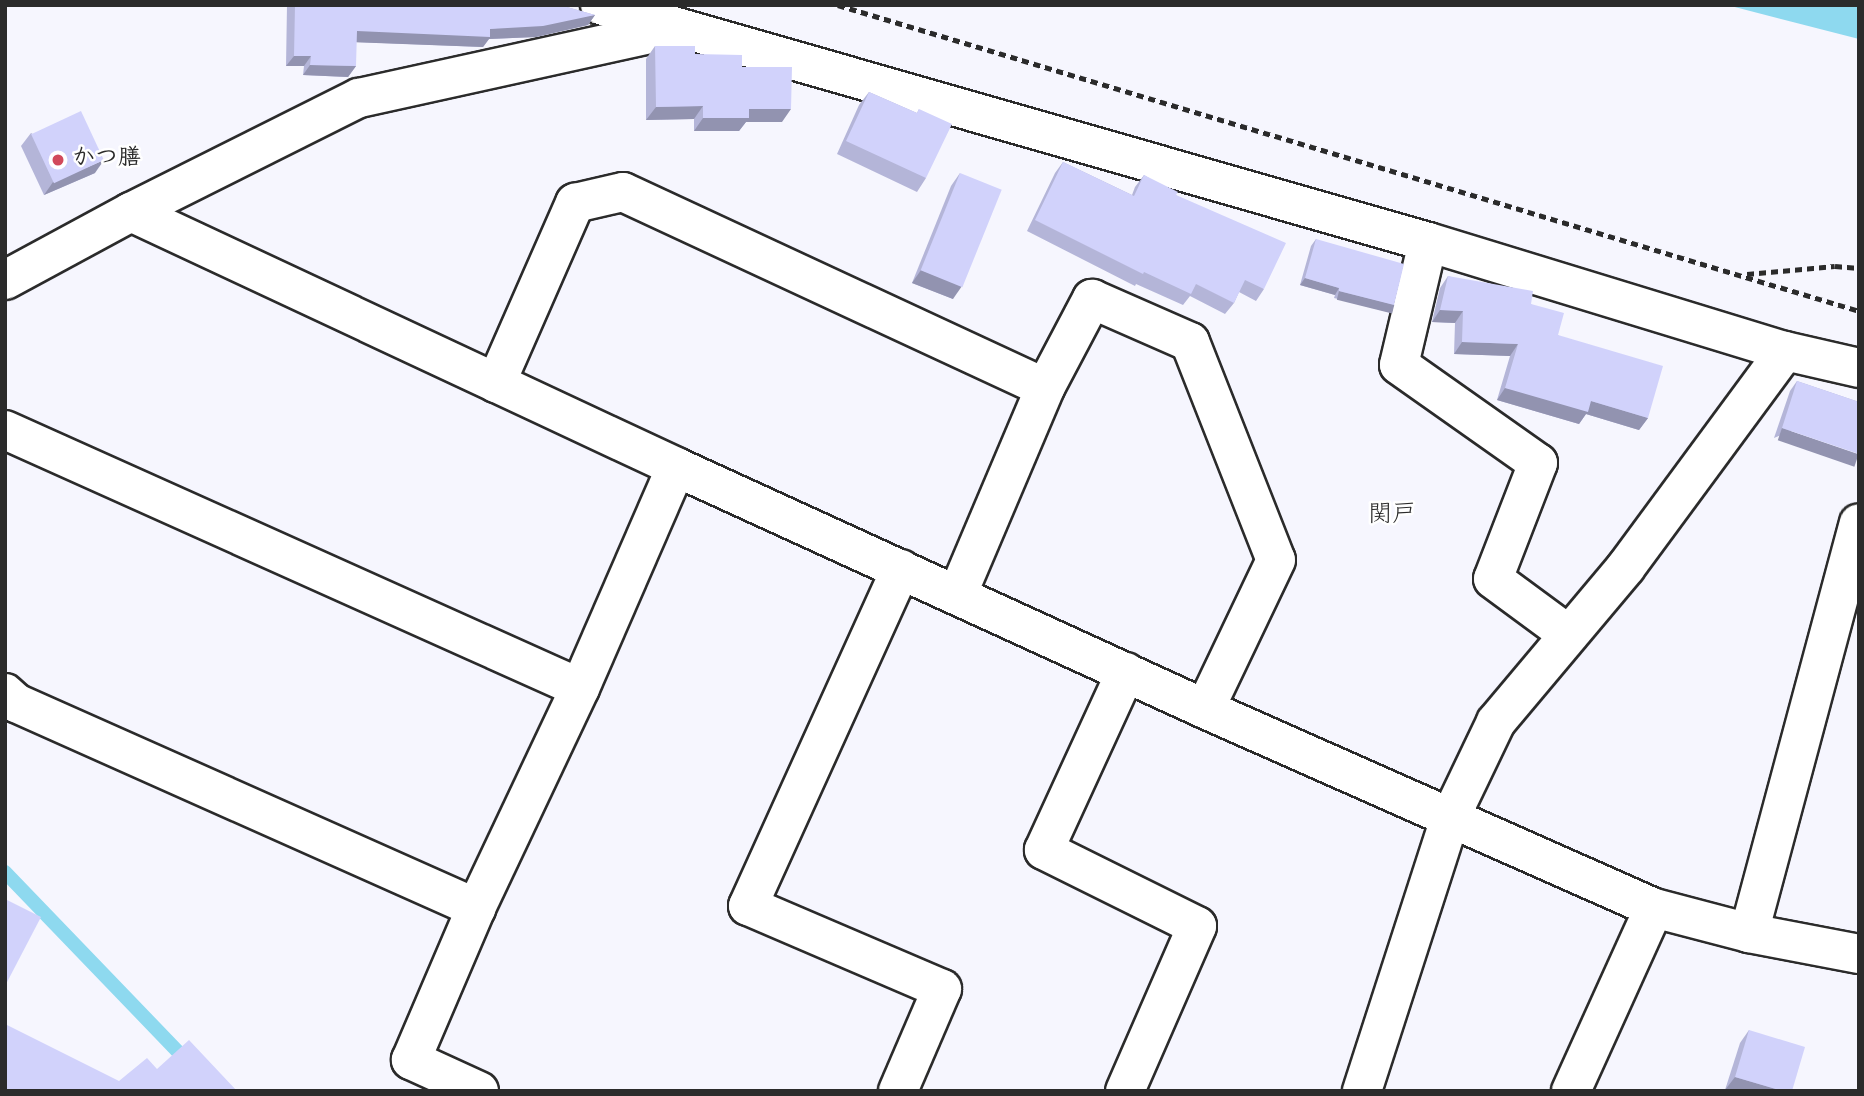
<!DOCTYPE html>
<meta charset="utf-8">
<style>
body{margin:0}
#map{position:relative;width:1864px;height:1096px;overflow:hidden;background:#f6f6fe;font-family:"Gochi Hand","Klee One",sans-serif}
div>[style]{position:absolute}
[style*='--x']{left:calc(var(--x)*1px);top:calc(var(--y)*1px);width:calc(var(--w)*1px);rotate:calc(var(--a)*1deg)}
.water>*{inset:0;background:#8ed9ef}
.stream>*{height:14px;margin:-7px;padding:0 7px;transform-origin:7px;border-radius:7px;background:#8ed9ef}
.path>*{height:4.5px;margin-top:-2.25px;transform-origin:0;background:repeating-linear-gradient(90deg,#2b2b2b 0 7px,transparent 0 12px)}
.roads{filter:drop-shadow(2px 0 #2b2b2b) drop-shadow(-2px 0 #2b2b2b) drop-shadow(0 2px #2b2b2b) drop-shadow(0 -2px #2b2b2b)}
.minor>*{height:38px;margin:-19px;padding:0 19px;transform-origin:19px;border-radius:19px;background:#fff}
.wall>*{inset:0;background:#b4b5d8}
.shaded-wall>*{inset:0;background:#9293b0;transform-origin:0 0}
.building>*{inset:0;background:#d1d2fb;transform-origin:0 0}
.dots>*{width:19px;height:19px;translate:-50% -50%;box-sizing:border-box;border:4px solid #fff;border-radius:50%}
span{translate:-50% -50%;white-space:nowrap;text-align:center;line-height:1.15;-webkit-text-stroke:5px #fff;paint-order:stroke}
.poi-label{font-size:23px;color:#2b2b2b;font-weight:700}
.left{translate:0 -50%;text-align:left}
.neighbourhood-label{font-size:24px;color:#2b2b2b}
.frame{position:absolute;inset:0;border:7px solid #2b2b2b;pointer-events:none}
</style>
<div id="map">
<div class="water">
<div style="clip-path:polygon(1727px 5px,1859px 5px,1859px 39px)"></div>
</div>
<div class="stream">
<div style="--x:5;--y:872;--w:304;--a:46.1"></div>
</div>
<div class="path">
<div style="--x:838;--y:5;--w:1066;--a:16.68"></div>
<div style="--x:1747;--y:274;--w:88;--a:-5.2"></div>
<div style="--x:1835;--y:266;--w:24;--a:5"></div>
</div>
<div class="roads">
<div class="minor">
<div style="--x:600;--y:5;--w:861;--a:15.97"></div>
<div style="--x:1428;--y:242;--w:373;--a:17"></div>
<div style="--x:131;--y:212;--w:602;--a:25.07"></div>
<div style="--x:676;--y:467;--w:582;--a:24.58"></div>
<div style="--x:1205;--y:709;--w:491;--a:23.9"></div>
<div style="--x:1654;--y:908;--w:98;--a:14.7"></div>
<div style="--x:1749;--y:933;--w:112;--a:10.8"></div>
<div style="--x:1428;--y:242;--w:126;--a:103.3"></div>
<div style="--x:1399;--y:365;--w:170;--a:35.2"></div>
<div style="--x:1538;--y:463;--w:124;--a:111.2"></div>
<div style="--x:1493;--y:579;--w:94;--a:36.4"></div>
<div style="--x:5;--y:280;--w:143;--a:-28.4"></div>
<div style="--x:131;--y:212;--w:255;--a:-26.6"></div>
<div style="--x:359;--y:98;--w:321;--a:-12.4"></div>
<div style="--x:496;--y:383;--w:197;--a:-66.3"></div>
<div style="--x:575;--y:203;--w:49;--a:-12.9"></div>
<div style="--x:623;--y:192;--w:465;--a:24.9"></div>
<div style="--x:1045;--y:388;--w:225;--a:113"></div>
<div style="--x:1045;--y:388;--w:101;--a:-62.2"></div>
<div style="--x:1092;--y:299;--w:107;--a:23.7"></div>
<div style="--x:1190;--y:342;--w:234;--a:68.5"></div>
<div style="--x:1276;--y:560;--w:165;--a:115.5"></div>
<div style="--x:5;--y:430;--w:630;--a:24.17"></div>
<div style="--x:5;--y:693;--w:15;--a:42"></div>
<div style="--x:16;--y:703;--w:504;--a:24.02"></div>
<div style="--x:1749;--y:933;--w:424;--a:-75"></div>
<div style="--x:479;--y:1091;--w:75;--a:-155.5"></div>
<div style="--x:411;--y:1060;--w:165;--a:-66.8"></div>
<div style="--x:476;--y:908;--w:243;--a:-64.7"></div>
<div style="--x:580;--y:688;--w:241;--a:-66.5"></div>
<div style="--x:898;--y:1091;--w:111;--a:-66.7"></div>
<div style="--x:942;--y:989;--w:211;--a:-156.8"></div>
<div style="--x:748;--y:906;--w:370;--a:-65.6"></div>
<div style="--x:1125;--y:1091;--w:180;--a:-66.4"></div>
<div style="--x:1197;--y:926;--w:171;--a:-153.6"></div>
<div style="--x:1044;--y:850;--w:196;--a:-65.3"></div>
<div style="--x:1362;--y:1091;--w:289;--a:-72.1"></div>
<div style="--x:1451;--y:816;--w:104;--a:-64.4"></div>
<div style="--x:1496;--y:722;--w:202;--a:-50"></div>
<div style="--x:1626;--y:567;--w:268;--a:-53.6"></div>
<div style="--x:1785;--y:351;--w:76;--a:12.9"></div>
<div style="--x:1571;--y:1091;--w:201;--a:-65.6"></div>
</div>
</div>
<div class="wall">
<div style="clip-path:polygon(287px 5px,560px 5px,595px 15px,588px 25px,536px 37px,489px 39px,483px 47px,356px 42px,356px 66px,348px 77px,303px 75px,304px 66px,286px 66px)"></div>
<div style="clip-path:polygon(655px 46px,695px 54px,742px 67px,782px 122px,746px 122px,739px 131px,694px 131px,694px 119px,646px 120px,646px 59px)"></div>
<div style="clip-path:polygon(869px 92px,917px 113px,919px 109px,926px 178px,917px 192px,837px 154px,859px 105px)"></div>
<div style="clip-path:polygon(31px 133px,95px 173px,44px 195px,21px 146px)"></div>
<div style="clip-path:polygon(1063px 162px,1132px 195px,1135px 187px,1144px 175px,1176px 195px,1264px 289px,1256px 301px,1239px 292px,1234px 303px,1225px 314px,1190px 296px,1183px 305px,1136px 284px,1135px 286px,1027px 231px,1055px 173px)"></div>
<div style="clip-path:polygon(960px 173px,953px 299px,912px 283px,951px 186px)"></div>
<div style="clip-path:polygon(1316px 239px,1394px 305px,1389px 312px,1334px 298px,1335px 295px,1300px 285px,1311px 246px)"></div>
<div style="clip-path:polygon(1448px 276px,1531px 304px,1558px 335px,1648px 418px,1639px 430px,1586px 414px,1579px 424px,1497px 400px,1510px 356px,1454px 354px,1455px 323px,1432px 322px,1440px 288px)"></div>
<div style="clip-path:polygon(1797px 381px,1859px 402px,1774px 438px,1790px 391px)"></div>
<div style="clip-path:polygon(1749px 1030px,1792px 1091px,1725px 1090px,1740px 1043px)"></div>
</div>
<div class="shaded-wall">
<div style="clip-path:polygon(595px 15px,588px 25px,536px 37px,489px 39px,483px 47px,349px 42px,357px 31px,490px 29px)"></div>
<div style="clip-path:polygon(294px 56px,311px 56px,304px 66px,286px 66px)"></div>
<div style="clip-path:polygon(310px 65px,356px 66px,348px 77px,303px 75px)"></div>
<div style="clip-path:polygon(703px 106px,694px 119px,646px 120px,656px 107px)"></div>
<div style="clip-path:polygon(749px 109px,791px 109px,782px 122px,746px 122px,739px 131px,694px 131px,703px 118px)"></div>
<div style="clip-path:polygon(104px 160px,95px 173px,44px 195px,53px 182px)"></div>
<div style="clip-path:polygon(921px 270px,962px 286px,953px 299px,912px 283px)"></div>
<div style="clip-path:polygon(1305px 278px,1339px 288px,1335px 295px,1300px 285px)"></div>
<div style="left:1339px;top:291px;width:57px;height:9px;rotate:14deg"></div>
<div style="clip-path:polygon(1440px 310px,1463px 311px,1455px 323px,1432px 322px)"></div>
<div style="clip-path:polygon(1462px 342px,1518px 344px,1510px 356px,1454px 354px)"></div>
<div style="clip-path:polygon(1505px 388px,1591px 401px,1648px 418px,1639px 430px,1586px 414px,1579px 424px,1497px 400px)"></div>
<div style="left:1782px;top:428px;width:81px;height:13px;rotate:19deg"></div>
<div style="clip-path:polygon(1735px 1077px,1783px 1091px,1725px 1090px)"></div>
</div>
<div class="building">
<div style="clip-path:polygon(295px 5px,560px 5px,595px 15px,543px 26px,490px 29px,490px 37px,357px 31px,356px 66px,310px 65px,311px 56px,294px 56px)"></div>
<div style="clip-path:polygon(655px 46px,695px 46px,695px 54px,742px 55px,742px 67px,792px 67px,791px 109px,749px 109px,749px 118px,703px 118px,703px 106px,656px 107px)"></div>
<div style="clip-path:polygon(869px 92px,917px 113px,919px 109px,952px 124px,926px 178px,846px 141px)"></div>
<div style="left:81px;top:111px;width:54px;height:55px;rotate:65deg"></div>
<div style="clip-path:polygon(1063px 162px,1134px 196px,1144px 175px,1178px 192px,1176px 195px,1286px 243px,1264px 289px,1245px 280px,1234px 303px,1196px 284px,1191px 294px,1144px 272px,1143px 274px,1035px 220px)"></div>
<div style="left:960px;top:173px;width:45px;height:105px;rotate:22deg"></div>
<div style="clip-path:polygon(1316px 239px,1404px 264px,1394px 305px,1339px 291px,1339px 288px,1305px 278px)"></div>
<div style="clip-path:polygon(1448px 276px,1533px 291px,1531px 304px,1564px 313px,1558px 335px,1663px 366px,1648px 418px,1591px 401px,1588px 412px,1505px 388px,1518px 344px,1462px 342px,1463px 311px,1440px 310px)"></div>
<div style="clip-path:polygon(1797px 381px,1859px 402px,1859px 454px,1782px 428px)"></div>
<div style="clip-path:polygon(5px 899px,41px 917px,5px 986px)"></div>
<div style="clip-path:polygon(5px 1024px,119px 1081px,147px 1058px,157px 1069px,189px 1040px,237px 1091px,5px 1091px)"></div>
<div style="clip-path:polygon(1749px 1030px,1805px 1047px,1792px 1091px,1783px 1091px,1735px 1077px)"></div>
</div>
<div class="dots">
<div style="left:58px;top:160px;background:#d1495b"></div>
</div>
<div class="poi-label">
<span class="left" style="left:72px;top:160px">かつ膳</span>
</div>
<div class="neighbourhood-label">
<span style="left:1392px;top:517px">関戸</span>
</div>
<div class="frame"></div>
</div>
